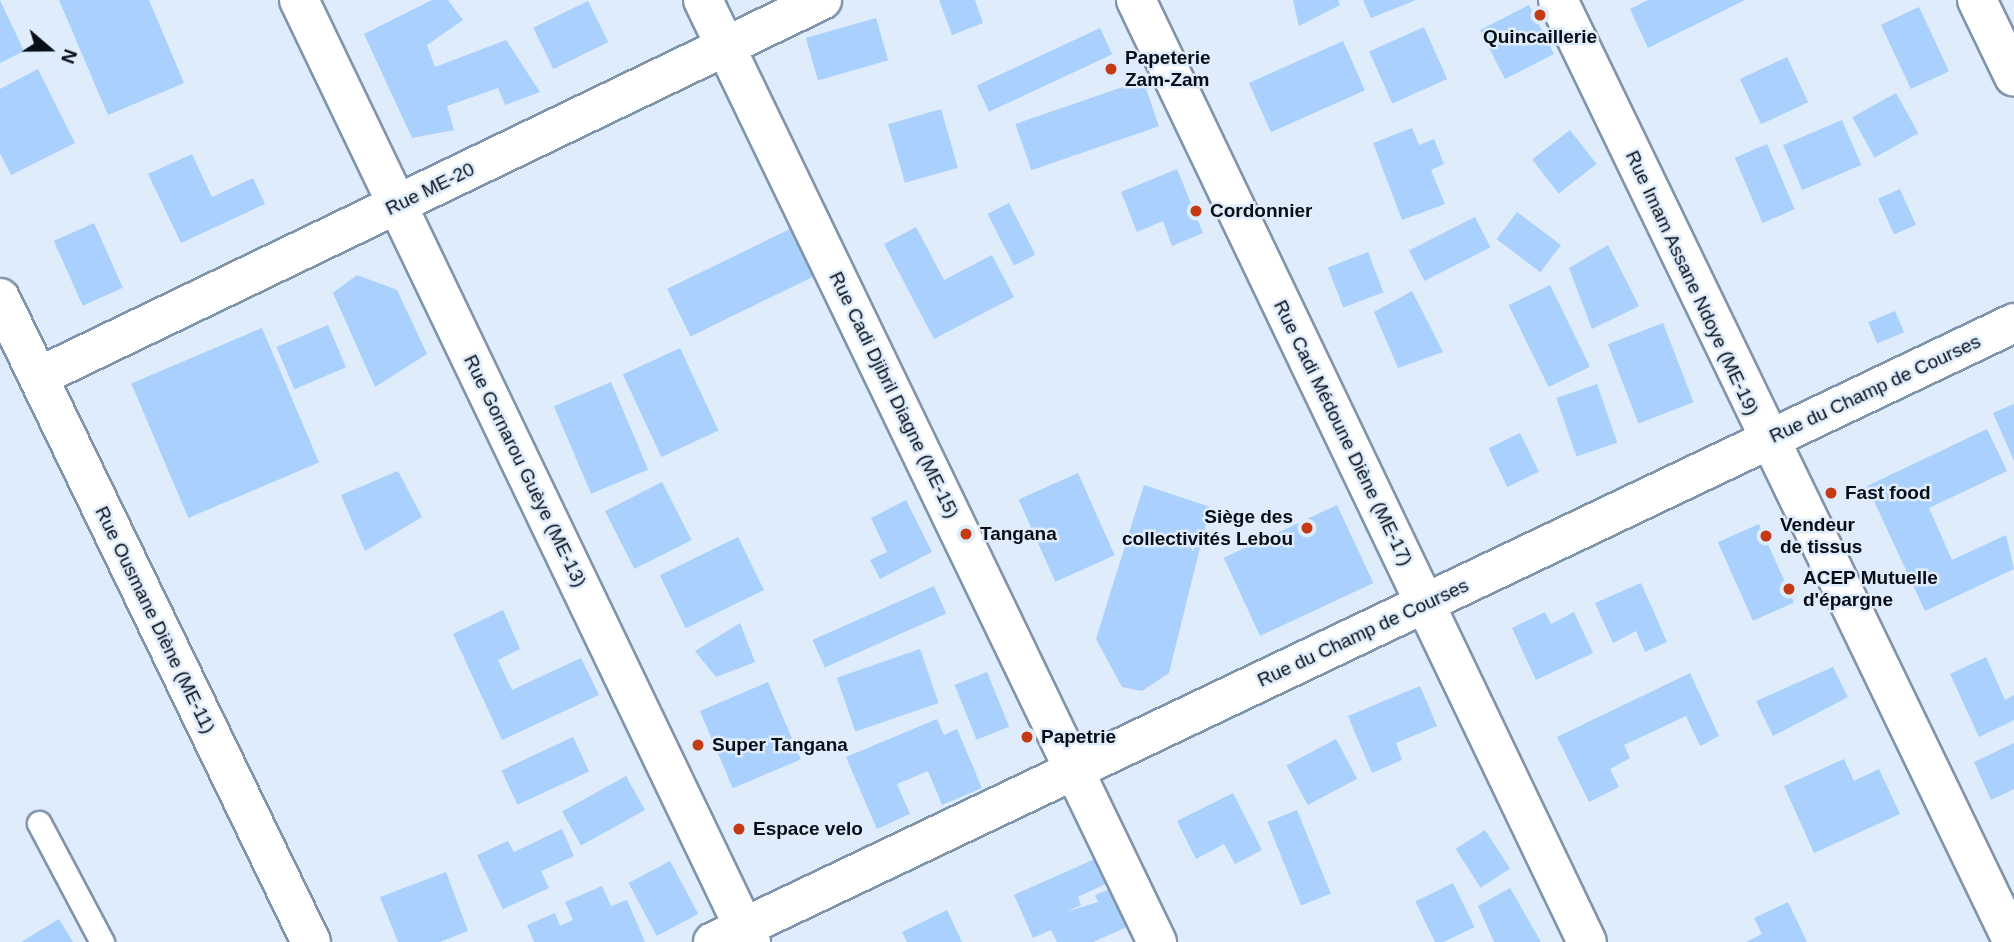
<!DOCTYPE html>
<meta charset="utf-8">
<style>
body{margin:0}
#map{position:relative;width:2014px;height:942px;overflow:hidden;background:#deecfb;font-family:Arial,sans-serif}
div>[style]{position:absolute}
[style*='--x']{left:calc(var(--x)*1px);top:calc(var(--y)*1px);width:calc(var(--w)*1px);rotate:calc(var(--a)*1deg)}
.building>*{inset:0;background:#aad0fd;transform-origin:0 0}
.roads{filter:drop-shadow(2px 0 #8094ac) drop-shadow(-2px 0 #8094ac) drop-shadow(0 2px #8094ac) drop-shadow(0 -2px #8094ac)}
.lane>*{height:23px;margin:-11.5px;padding:0 11.5px;transform-origin:11.5px;border-radius:11.5px;background:#fff}
.street>*{height:38px;margin:-19px;padding:0 19px;transform-origin:19px;border-radius:19px;background:#fff}
.dots>*{width:19px;height:19px;translate:-50% -50%;box-sizing:border-box;border:4px solid #deecfb;border-radius:50%}
span{translate:-50% -50%;white-space:nowrap;text-align:center;line-height:1.15;-webkit-text-stroke:5px #deecfb;paint-order:stroke}
.poi-label{font-size:19px;color:#070e16;font-weight:700}
.left{translate:0 -50%;text-align:left}
.right{translate:-100% -50%;text-align:right}
.street-label{font-size:19px;color:#070e16}
.north{position:absolute;left:14px;top:14px;width:70px;height:70px;-webkit-text-stroke:5px #deecfb;paint-order:stroke;rotate:110deg;font-size:19px;font-weight:700;line-height:28px;text-align:center;color:#070e16}
.north::after{content:'';display:block;margin:auto;width:24px;height:32px;background:#070e16;clip-path:polygon(50% 0,100% 100%,50% 72%,0 100%)}
</style>
<div id="map">
<div class="building">
<div style="clip-path:polygon(0 0,24px 51px,0 63px)"></div>
<div style="clip-path:polygon(59px 0,149px 0,184px 83px,108px 115px)"></div>
<div style="clip-path:polygon(432px 0,448px 0,463px 20px,427px 45px,435px 67px,506px 40px,540px 92px,505px 105px,498px 88px,447px 106px,454px 130px,412px 138px,364px 34px)"></div>
<div style="clip-path:polygon(939px 0,975px 0,983px 23px,952px 35px)"></div>
<div style="clip-path:polygon(1293px 0,1338px 0,1340px 5px,1299px 26px)"></div>
<div style="clip-path:polygon(1363px 0,1416px 0,1371px 18px)"></div>
<div style="clip-path:polygon(1648px 0,1745px 0,1648px 48px,1630px 9px)"></div>
<div style="left:588px;top:1px;width:46px;height:61px;rotate:64deg"></div>
<div style="left:1529px;top:5px;width:55px;height:55px;rotate:63deg"></div>
<div style="left:1919px;top:7px;width:71px;height:42px;rotate:65deg"></div>
<div style="left:876px;top:18px;width:44px;height:73px;rotate:74deg"></div>
<div style="left:1424px;top:27px;width:57px;height:60px;rotate:66deg"></div>
<div style="left:1100px;top:28px;width:29px;height:136px;rotate:65deg"></div>
<div style="left:1343px;top:41px;width:54px;height:103px;rotate:66deg"></div>
<div style="left:1787px;top:57px;width:50px;height:52px;rotate:65deg"></div>
<div style="clip-path:polygon(38px 69px,75px 143px,11px 175px,0 153px,0 89px)"></div>
<div style="left:1143px;top:80px;width:49px;height:135px;rotate:71deg"></div>
<div style="left:1896px;top:93px;width:46px;height:50px;rotate:61deg"></div>
<div style="left:941px;top:109px;width:61px;height:55px;rotate:74deg"></div>
<div style="left:1842px;top:120px;width:49px;height:64px;rotate:67deg"></div>
<div style="clip-path:polygon(1412px 128px,1419px 145px,1434px 139px,1444px 164px,1431px 170px,1445px 204px,1402px 220px,1373px 143px)"></div>
<div style="left:1570px;top:130px;width:43px;height:48px;rotate:52deg"></div>
<div style="left:1767px;top:144px;width:71px;height:35px;rotate:67deg"></div>
<div style="clip-path:polygon(192px 154px,212px 197px,253px 178px,265px 204px,181px 243px,148px 174px)"></div>
<div style="clip-path:polygon(1177px 169px,1203px 233px,1172px 246px,1163px 221px,1137px 232px,1121px 192px)"></div>
<div style="left:1900px;top:189px;width:39px;height:24px;rotate:66deg"></div>
<div style="left:1009px;top:203px;width:58px;height:24px;rotate:63deg"></div>
<div style="left:1517px;top:212px;width:55px;height:34px;rotate:37deg"></div>
<div style="left:1475px;top:217px;width:34px;height:74px;rotate:63deg"></div>
<div style="left:94px;top:223px;width:71px;height:44px;rotate:66deg"></div>
<div style="left:794px;top:227px;width:53px;height:141px;rotate:64deg"></div>
<div style="clip-path:polygon(916px 227px,944px 280px,992px 255px,1014px 297px,934px 339px,884px 244px)"></div>
<div style="clip-path:polygon(1608px 245px,1639px 306px,1592px 329px,1569px 268px)"></div>
<div style="left:1368px;top:252px;width:43px;height:43px;rotate:69deg"></div>
<div style="clip-path:polygon(357px 275px,397px 290px,427px 354px,375px 387px,333px 293px)"></div>
<div style="left:1550px;top:285px;width:91px;height:46px;rotate:64deg"></div>
<div style="clip-path:polygon(1412px 291px,1443px 352px,1398px 368px,1374px 312px)"></div>
<div style="left:1895px;top:311px;width:23px;height:29px;rotate:67deg"></div>
<div style="left:1663px;top:323px;width:85px;height:59px;rotate:69deg"></div>
<div style="left:328px;top:325px;width:46px;height:56px;rotate:67deg"></div>
<div style="left:262px;top:328px;width:146px;height:142px;rotate:67deg"></div>
<div style="left:680px;top:348px;width:91px;height:63px;rotate:65deg"></div>
<div style="left:611px;top:382px;width:95px;height:62px;rotate:67deg"></div>
<div style="left:1597px;top:384px;width:62px;height:43px;rotate:71deg"></div>
<div style="clip-path:polygon(2014px 404px,2014px 461px,1993px 413px)"></div>
<div style="clip-path:polygon(1987px 429px,2007px 471px,1929px 508px,1952px 560px,2006px 535px,2014px 569px,1925px 611px,1867px 486px)"></div>
<div style="left:1520px;top:433px;width:43px;height:35px;rotate:64deg"></div>
<div style="clip-path:polygon(398px 471px,422px 517px,365px 551px,341px 495px)"></div>
<div style="left:1078px;top:473px;width:90px;height:65px;rotate:66deg"></div>
<div style="left:662px;top:482px;width:65px;height:64px;rotate:63deg"></div>
<div style="clip-path:polygon(1144px 485px,1210px 507px,1169px 673px,1142px 691px,1122px 687px,1096px 639px)"></div>
<div style="clip-path:polygon(906px 500px,932px 552px,880px 579px,870px 560px,887px 552px,871px 518px)"></div>
<div style="left:1337px;top:505px;width:86px;height:125px;rotate:65deg"></div>
<div style="left:1759px;top:524px;width:86px;height:45px;rotate:66deg"></div>
<div style="left:738px;top:537px;width:59px;height:87px;rotate:64deg"></div>
<div style="clip-path:polygon(1641px 583px,1667px 642px,1645px 652px,1636px 631px,1613px 643px,1595px 603px)"></div>
<div style="left:934px;top:586px;width:30px;height:133px;rotate:66deg"></div>
<div style="clip-path:polygon(503px 610px,520px 649px,498px 660px,512px 690px,581px 658px,599px 695px,502px 740px,453px 634px)"></div>
<div style="clip-path:polygon(1545px 612px,1551px 624px,1574px 612px,1593px 653px,1536px 680px,1512px 628px)"></div>
<div style="clip-path:polygon(740px 623px,755px 662px,716px 677px,695px 651px)"></div>
<div style="left:920px;top:649px;width:57px;height:88px;rotate:71deg"></div>
<div style="clip-path:polygon(1986px 657px,2005px 700px,2014px 695px,2014px 720px,1979px 737px,1950px 674px)"></div>
<div style="clip-path:polygon(1833px 667px,1848px 697px,1773px 736px,1756px 701px)"></div>
<div style="left:987px;top:672px;width:59px;height:35px;rotate:68deg"></div>
<div style="clip-path:polygon(1690px 673px,1719px 736px,1700px 746px,1686px 716px,1624px 745px,1630px 758px,1610px 769px,1619px 787px,1589px 802px,1557px 737px)"></div>
<div style="left:768px;top:682px;width:84px;height:74px;rotate:67deg"></div>
<div style="clip-path:polygon(1420px 686px,1437px 726px,1396px 743px,1402px 760px,1372px 773px,1348px 716px)"></div>
<div style="clip-path:polygon(937px 719px,944px 735px,957px 729px,982px 788px,942px 805px,928px 771px,897px 784px,910px 814px,877px 829px,846px 757px)"></div>
<div style="left:573px;top:737px;width:38px;height:79px;rotate:65deg"></div>
<div style="left:1336px;top:739px;width:45px;height:56px;rotate:62deg"></div>
<div style="clip-path:polygon(2014px 743px,2014px 789px,1991px 800px,1974px 762px)"></div>
<div style="clip-path:polygon(1844px 759px,1854px 781px,1879px 769px,1900px 814px,1814px 853px,1784px 786px)"></div>
<div style="left:626px;top:776px;width:39px;height:73px;rotate:61deg"></div>
<div style="clip-path:polygon(1233px 793px,1262px 850px,1235px 864px,1224px 844px,1196px 859px,1177px 821px)"></div>
<div style="left:1297px;top:810px;width:90px;height:32px;rotate:68deg"></div>
<div style="clip-path:polygon(562px 829px,574px 856px,541px 871px,549px 888px,503px 909px,477px 855px,508px 841px,514px 852px)"></div>
<div style="left:1485px;top:830px;width:46px;height:35px;rotate:57deg"></div>
<div style="clip-path:polygon(1106px 854px,1116px 879px,1078px 897px,1081px 905px,1066px 912px,1098px 902px,1095px 895px,1112px 888px,1129px 926px,1093px 942px,1057px 942px,1051px 930px,1033px 938px,1014px 895px)"></div>
<div style="left:670px;top:861px;width:60px;height:47px;rotate:62deg"></div>
<div style="clip-path:polygon(446px 872px,468px 931px,440px 942px,398px 942px,380px 897px)"></div>
<div style="left:1453px;top:883px;width:49px;height:42px;rotate:64deg"></div>
<div style="clip-path:polygon(602px 886px,611px 906px,627px 900px,645px 942px,534px 942px,527px 925px,555px 913px,560px 926px,573px 920px,565px 902px)"></div>
<div style="clip-path:polygon(1510px 888px,1541px 942px,1494px 942px,1478px 906px)"></div>
<div style="clip-path:polygon(1788px 902px,1807px 942px,1746px 942px,1762px 934px,1754px 918px)"></div>
<div style="clip-path:polygon(947px 910px,962px 942px,907px 942px,902px 932px)"></div>
<div style="clip-path:polygon(59px 919px,73px 942px,21px 942px)"></div>
</div>
<div class="roads">
<div class="lane">
<div style="--x:39;--y:823;--w:135;--a:62.1"></div>
</div>
<div class="street">
<div style="--x:299;--y:0;--w:1045;--a:64.37"></div>
<div style="--x:703;--y:0;--w:1046;--a:64.27"></div>
<div style="--x:1136;--y:0;--w:1044;--a:64.42"></div>
<div style="--x:1558;--y:0;--w:1046;--a:64.22"></div>
<div style="--x:1977;--y:0;--w:85;--a:64.3"></div>
<div style="--x:0;--y:298;--w:715;--a:64.22"></div>
<div style="--x:38;--y:377;--w:870;--a:-25.68"></div>
<div style="--x:713;--y:942;--w:1441;--a:-25.44"></div>
</div>
</div>
<div class="dots">
<div style="left:1540px;top:15px;background:#c43b13"></div>
<div style="left:1111px;top:69px;background:#c43b13"></div>
<div style="left:1196px;top:211px;background:#c43b13"></div>
<div style="left:1831px;top:493px;background:#c43b13"></div>
<div style="left:1307px;top:528px;background:#c43b13"></div>
<div style="left:966px;top:534px;background:#c43b13"></div>
<div style="left:1766px;top:536px;background:#c43b13"></div>
<div style="left:1789px;top:589px;background:#c43b13"></div>
<div style="left:1027px;top:737px;background:#c43b13"></div>
<div style="left:698px;top:745px;background:#c43b13"></div>
<div style="left:739px;top:829px;background:#c43b13"></div>
</div>
<div class="poi-label">
<span style="left:1540px;top:37px">Quincaillerie</span>
<span class="left" style="left:1125px;top:69px">Papeterie<br>Zam-Zam</span>
<span class="left" style="left:1210px;top:211px">Cordonnier</span>
<span class="left" style="left:1845px;top:493px">Fast food</span>
<span class="right" style="left:1293px;top:528px">Siège des<br>collectivités Lebou</span>
<span class="left" style="left:1780px;top:536px">Vendeur<br>de tissus</span>
<span class="left" style="left:980px;top:534px">Tangana</span>
<span class="left" style="left:1803px;top:589px">ACEP Mutuelle<br>d'épargne</span>
<span class="left" style="left:1041px;top:737px">Papetrie</span>
<span class="left" style="left:712px;top:745px">Super Tangana</span>
<span class="left" style="left:753px;top:829px">Espace velo</span>
</div>
<div class="street-label">
<span style="left:430px;top:189px;rotate:-26deg">Rue ME-20</span>
<span style="left:1692px;top:283px;rotate:65deg">Rue Imam Assane Ndoye (ME-19)</span>
<span style="left:1875px;top:389px;rotate:-25deg">Rue du Champ de Courses</span>
<span style="left:894px;top:395px;rotate:64deg">Rue Cadi Djibril Diagne (ME-15)</span>
<span style="left:1343px;top:433px;rotate:64deg">Rue Cadi Médoune Diène (ME-17)</span>
<span style="left:525px;top:471px;rotate:64deg">Rue Gornarou Guèye (ME-13)</span>
<span style="left:155px;top:620px;rotate:64deg">Rue Ousmane Diène (ME-11)</span>
<span style="left:1363px;top:633px;rotate:-25deg">Rue du Champ de Courses</span>
</div>
<div class="north">N</div>
</div>
